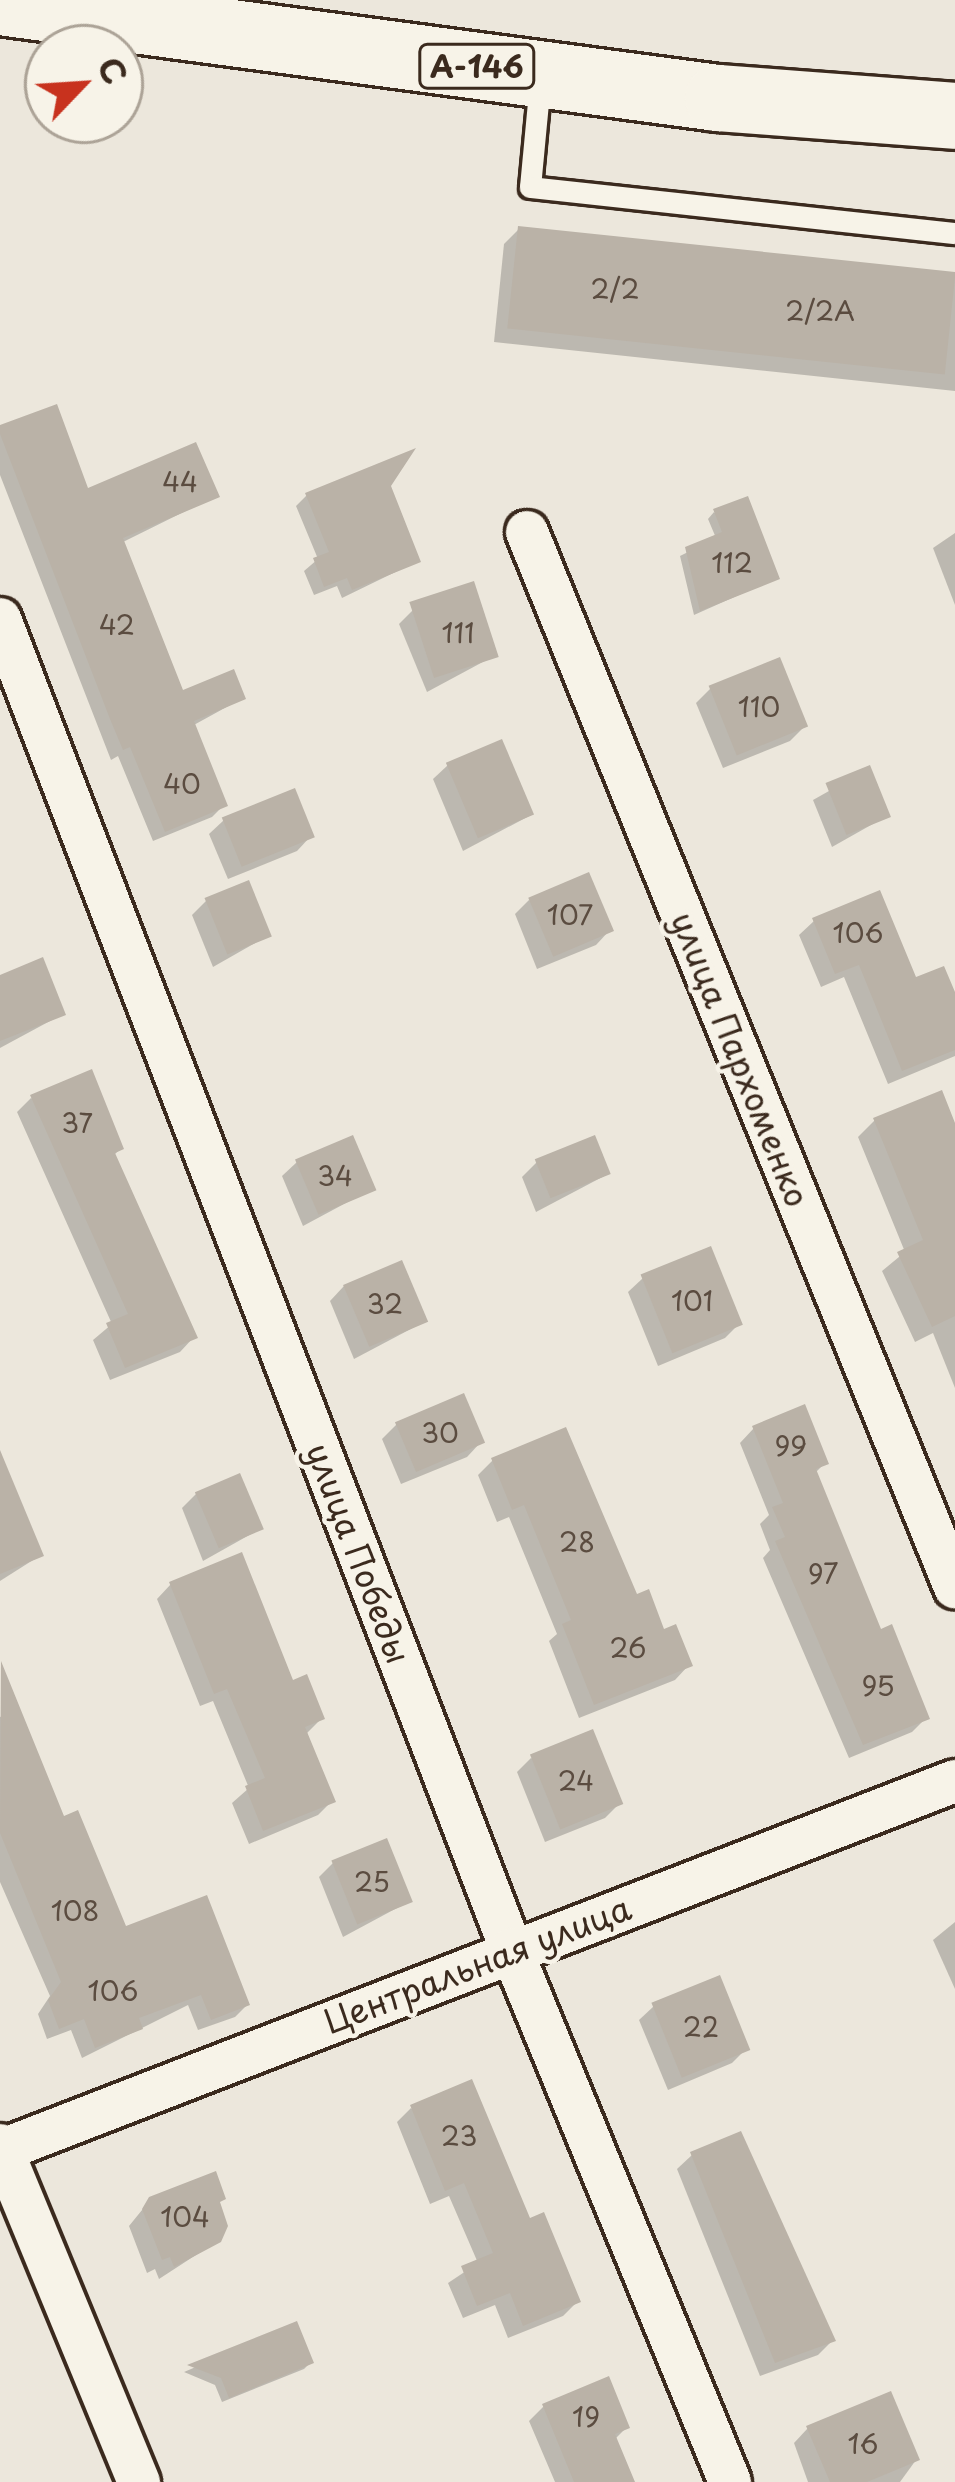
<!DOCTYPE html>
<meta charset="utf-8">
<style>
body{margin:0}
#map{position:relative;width:955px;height:2482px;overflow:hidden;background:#ece7dc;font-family:"Playpen Sans",sans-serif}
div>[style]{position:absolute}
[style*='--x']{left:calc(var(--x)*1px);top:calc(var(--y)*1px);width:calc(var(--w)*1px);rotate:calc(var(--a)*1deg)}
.shadow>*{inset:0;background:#0003}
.building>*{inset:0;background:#bab2a7;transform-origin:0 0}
.roads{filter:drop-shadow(3px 0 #3b2a1e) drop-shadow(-3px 0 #3b2a1e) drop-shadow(0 3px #3b2a1e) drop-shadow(0 -3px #3b2a1e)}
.service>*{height:21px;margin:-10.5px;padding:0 10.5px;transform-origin:10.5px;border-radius:10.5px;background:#f7f3e8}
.minor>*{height:42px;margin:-21px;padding:0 21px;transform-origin:21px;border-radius:21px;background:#f7f3e8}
.trunk>*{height:66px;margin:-33px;padding:0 33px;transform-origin:33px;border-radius:33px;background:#f7f3e8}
span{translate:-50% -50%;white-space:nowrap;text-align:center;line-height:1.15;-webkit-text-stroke:9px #f7f3e8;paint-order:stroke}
.number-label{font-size:27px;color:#5b4c40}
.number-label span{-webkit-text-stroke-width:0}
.shield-label span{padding:3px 9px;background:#f7f3e8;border:3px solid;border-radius:9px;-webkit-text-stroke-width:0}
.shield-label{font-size:30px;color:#3b2a1e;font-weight:700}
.street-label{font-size:33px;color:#3b2a1e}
.north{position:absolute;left:24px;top:24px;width:120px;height:120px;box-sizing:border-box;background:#f7f3e8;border:3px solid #aca397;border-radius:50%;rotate:65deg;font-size:33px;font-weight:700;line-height:48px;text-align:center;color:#3b2a1e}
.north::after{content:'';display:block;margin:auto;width:42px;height:54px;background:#c8321e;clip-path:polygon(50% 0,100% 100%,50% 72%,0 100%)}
</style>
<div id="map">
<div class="shadow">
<div style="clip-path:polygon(519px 229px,955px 276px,955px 391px,494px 342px,504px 244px)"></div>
<div style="clip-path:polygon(0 428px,87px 492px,216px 496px,121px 543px,181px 694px,243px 698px,192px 726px,224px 805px,212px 817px,153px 841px,118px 756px,111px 760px,0 475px)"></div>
<div style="clip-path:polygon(387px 486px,418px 561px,342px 598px,337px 586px,314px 595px,304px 571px,318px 559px,296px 506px,306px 496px)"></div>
<div style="clip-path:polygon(714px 512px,777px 578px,694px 615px,680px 556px,716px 538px,708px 519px)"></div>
<div style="clip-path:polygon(955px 533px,955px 605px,933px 548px)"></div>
<div style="clip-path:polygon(413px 610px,494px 656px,427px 692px,399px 624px)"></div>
<div style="clip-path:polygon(711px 688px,805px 726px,790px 741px,723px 768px,696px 703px)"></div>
<div style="clip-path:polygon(448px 765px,531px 815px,463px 851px,433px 779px)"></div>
<div style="clip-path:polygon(868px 769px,887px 816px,832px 847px,813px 800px)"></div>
<div style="clip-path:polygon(224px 820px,311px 836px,297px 851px,228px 879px,209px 834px)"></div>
<div style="clip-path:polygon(207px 900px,269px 935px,213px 967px,192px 915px)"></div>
<div style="clip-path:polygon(529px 900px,610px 930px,596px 945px,537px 969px,515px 914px)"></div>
<div style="clip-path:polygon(814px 921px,955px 1000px,955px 1056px,888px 1084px,844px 977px,821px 987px,799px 935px)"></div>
<div style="clip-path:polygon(0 978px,63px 1014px,0 1048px)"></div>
<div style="clip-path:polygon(31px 1098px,120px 1149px,113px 1156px,194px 1337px,180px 1352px,110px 1380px,93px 1340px,112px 1324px,17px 1112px)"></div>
<div style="clip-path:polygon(875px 1120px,955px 1131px,955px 1388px,933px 1333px,915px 1342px,882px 1271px,905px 1252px,858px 1137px)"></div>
<div style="clip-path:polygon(297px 1162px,372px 1189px,303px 1226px,282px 1176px)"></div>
<div style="clip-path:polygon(537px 1162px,608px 1174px,536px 1212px,522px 1177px)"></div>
<div style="clip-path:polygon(643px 1278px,739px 1324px,725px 1338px,658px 1366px,628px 1292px)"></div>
<div style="clip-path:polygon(344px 1286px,424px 1322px,354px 1359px,330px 1301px)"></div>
<div style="clip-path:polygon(397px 1424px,481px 1442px,467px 1457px,401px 1484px,382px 1439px)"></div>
<div style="clip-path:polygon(754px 1428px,825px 1463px,814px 1474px,879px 1633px,926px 1718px,912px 1732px,849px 1758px,763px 1558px,770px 1550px,760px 1524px,769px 1515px,740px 1443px)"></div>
<div style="clip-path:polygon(493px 1460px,635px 1598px,689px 1665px,675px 1680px,579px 1718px,549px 1641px,557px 1634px,509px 1517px,497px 1522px,478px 1475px)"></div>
<div style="clip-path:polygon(0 1481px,41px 1555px,0 1581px)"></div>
<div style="clip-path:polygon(196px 1494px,260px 1529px,203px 1561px,182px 1508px)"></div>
<div style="clip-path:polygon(171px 1584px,322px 1718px,307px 1733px,332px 1801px,318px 1815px,249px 1844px,232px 1803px,249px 1788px,213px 1701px,200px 1706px,157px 1599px)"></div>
<div style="clip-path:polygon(18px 1710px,63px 1820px,124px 1930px,247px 2005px,235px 2017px,198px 2030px,188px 2005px,82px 2058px,71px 2030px,47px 2039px,38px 2014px,50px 1996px,0 1882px,0 1717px)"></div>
<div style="clip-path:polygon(531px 1758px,620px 1803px,605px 1818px,545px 1842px,517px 1772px)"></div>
<div style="clip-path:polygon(333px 1863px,410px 1901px,343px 1937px,319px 1877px)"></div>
<div style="clip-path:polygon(955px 1922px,955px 1989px,933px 1940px)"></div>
<div style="clip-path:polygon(654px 2006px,746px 2049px,732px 2063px,668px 2090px,639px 2020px)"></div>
<div style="clip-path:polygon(411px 2108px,528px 2222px,577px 2302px,563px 2316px,508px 2338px,495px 2305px,463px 2318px,448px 2283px,478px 2263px,449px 2196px,430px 2204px,397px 2122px)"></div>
<div style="clip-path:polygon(692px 2155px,832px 2341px,818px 2355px,760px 2376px,677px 2169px)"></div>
<div style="clip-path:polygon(151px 2199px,217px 2204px,219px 2240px,159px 2279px,155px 2269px,147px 2273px,129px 2226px)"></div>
<div style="clip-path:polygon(296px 2324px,311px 2362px,304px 2369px,222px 2402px,215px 2385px,184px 2372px)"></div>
<div style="clip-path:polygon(543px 2407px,627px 2427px,614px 2440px,631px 2482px,555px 2482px,529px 2421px)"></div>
<div style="clip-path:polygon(808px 2428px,916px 2460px,900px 2482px,808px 2482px,794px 2443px)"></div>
</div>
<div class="building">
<div style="left:518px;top:226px;width:440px;height:103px;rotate:6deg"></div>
<div style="clip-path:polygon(57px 404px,88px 488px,196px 442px,220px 497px,123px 538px,183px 690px,234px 669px,246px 699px,194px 721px,228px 806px,165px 832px,130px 747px,123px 750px,110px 719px,0 434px,0 425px)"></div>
<div style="clip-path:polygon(416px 448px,391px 486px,421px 562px,352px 590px,347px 578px,324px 587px,313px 558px,329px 552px,305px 493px)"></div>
<div style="clip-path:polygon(748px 496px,780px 579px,700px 611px,685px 547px,722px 532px,713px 509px)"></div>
<div style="left:474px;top:581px;width:80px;height:68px;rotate:72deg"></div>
<div style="left:780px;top:657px;width:75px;height:77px;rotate:68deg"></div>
<div style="left:502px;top:739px;width:82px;height:61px;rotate:67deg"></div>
<div style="left:870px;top:765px;width:56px;height:48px;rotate:68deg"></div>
<div style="left:295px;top:788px;width:53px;height:79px;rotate:68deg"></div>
<div style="left:589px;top:872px;width:64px;height:66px;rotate:67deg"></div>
<div style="left:249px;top:880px;width:61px;height:48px;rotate:68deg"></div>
<div style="clip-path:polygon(880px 890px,916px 977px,944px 966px,955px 992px,955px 1050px,902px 1071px,859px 965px,835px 974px,812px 918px)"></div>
<div style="clip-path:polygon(43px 957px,66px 1015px,0 1041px,0 975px)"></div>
<div style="clip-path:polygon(92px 1069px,124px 1149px,115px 1153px,198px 1338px,125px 1368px,106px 1323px,128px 1314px,30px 1095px)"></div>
<div style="clip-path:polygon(942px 1090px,955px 1123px,955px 1316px,932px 1327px,897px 1252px,923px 1240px,873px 1118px)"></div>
<div style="left:353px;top:1135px;width:60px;height:63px;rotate:67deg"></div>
<div style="left:595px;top:1135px;width:42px;height:65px;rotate:68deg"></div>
<div style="left:711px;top:1246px;width:85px;height:76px;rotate:68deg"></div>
<div style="left:402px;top:1260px;width:67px;height:64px;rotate:67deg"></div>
<div style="left:464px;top:1393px;width:54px;height:75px;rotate:67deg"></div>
<div style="clip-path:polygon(805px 1404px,829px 1464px,816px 1469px,881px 1629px,892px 1624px,930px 1719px,863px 1745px,775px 1541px,785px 1537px,772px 1507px,783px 1503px,752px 1426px)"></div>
<div style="clip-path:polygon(566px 1427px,637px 1594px,649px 1589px,664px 1629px,676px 1624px,693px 1666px,594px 1705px,562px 1624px,571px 1620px,524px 1505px,512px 1510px,491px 1458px)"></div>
<div style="clip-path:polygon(0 1450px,44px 1556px,0 1574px)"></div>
<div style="left:240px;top:1473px;width:61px;height:49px;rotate:67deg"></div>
<div style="clip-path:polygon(242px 1552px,293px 1680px,307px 1674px,325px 1719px,305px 1727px,336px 1802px,263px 1831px,245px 1786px,265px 1778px,227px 1689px,214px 1694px,169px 1582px)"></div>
<div style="clip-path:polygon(1px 1661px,64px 1816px,78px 1810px,126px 1926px,207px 1895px,250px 2005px,211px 2020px,201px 1995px,139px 2018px,143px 2029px,95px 2048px,84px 2019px,59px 2029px,48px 2000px,61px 1982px,0 1833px)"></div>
<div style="left:593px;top:1729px;width:81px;height:68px;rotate:68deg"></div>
<div style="left:387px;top:1838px;width:69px;height:60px;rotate:68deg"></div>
<div style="left:720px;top:1975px;width:81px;height:74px;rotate:68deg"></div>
<div style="clip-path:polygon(472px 2079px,530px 2218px,544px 2212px,581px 2302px,523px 2326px,510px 2293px,477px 2306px,461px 2266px,493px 2253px,464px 2183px,445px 2191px,410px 2105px)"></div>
<div style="clip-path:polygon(741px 2131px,836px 2341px,775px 2363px,690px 2152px)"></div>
<div style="clip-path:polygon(216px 2171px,226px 2199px,220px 2202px,228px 2226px,221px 2242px,174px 2267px,170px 2257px,162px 2260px,142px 2209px,149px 2197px)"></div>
<div style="clip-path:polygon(297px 2321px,314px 2363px,229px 2398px,221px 2378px,187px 2365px)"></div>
<div style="clip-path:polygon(609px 2376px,630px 2428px,615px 2434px,635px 2482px,574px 2482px,542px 2404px)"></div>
<div style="clip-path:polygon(891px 2391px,920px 2460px,867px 2482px,830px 2482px,806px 2426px)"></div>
</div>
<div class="roads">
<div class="service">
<div style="--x:540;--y:81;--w:106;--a:95.4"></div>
<div style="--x:530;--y:187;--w:427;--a:6.2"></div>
</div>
<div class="minor">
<div style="--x:527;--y:532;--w:1139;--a:67.92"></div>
<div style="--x:0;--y:619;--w:1425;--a:68.98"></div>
<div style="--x:511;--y:1949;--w:576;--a:67.66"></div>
<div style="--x:0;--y:2145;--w:365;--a:67.6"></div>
<div style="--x:0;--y:2151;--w:1024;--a:-21.18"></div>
</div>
<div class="trunk">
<div style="--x:0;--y:2;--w:724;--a:7.62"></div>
<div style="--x:718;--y:98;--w:238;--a:4.3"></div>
</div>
</div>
<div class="number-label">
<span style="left:615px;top:288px">2/2</span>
<span style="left:820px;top:310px">2/2А</span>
<span style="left:180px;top:481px">44</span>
<span style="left:732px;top:562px">112</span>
<span style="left:117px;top:624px">42</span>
<span style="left:458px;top:632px">111</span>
<span style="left:759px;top:706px">110</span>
<span style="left:182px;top:783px">40</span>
<span style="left:570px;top:914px">107</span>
<span style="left:858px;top:932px">106</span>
<span style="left:77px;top:1122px">37</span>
<span style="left:335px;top:1175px">34</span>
<span style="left:692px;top:1300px">101</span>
<span style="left:385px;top:1303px">32</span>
<span style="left:440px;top:1432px">30</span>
<span style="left:791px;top:1445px">99</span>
<span style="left:577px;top:1541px">28</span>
<span style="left:823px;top:1573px">97</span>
<span style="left:628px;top:1647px">26</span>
<span style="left:878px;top:1685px">95</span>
<span style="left:576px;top:1780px">24</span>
<span style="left:372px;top:1881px">25</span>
<span style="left:75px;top:1910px">108</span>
<span style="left:113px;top:1990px">106</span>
<span style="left:701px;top:2026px">22</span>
<span style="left:459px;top:2135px">23</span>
<span style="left:185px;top:2216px">104</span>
<span style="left:586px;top:2416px">19</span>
<span style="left:863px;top:2443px">16</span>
</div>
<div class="shield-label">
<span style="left:477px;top:66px">А-146</span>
</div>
<div class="street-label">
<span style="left:741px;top:1059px;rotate:68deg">улица Пархоменко</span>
<span style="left:359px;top:1553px;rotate:69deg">улица Победы</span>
<span style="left:477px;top:1964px;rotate:-21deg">Центральная улица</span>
</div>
<div class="north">С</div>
</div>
